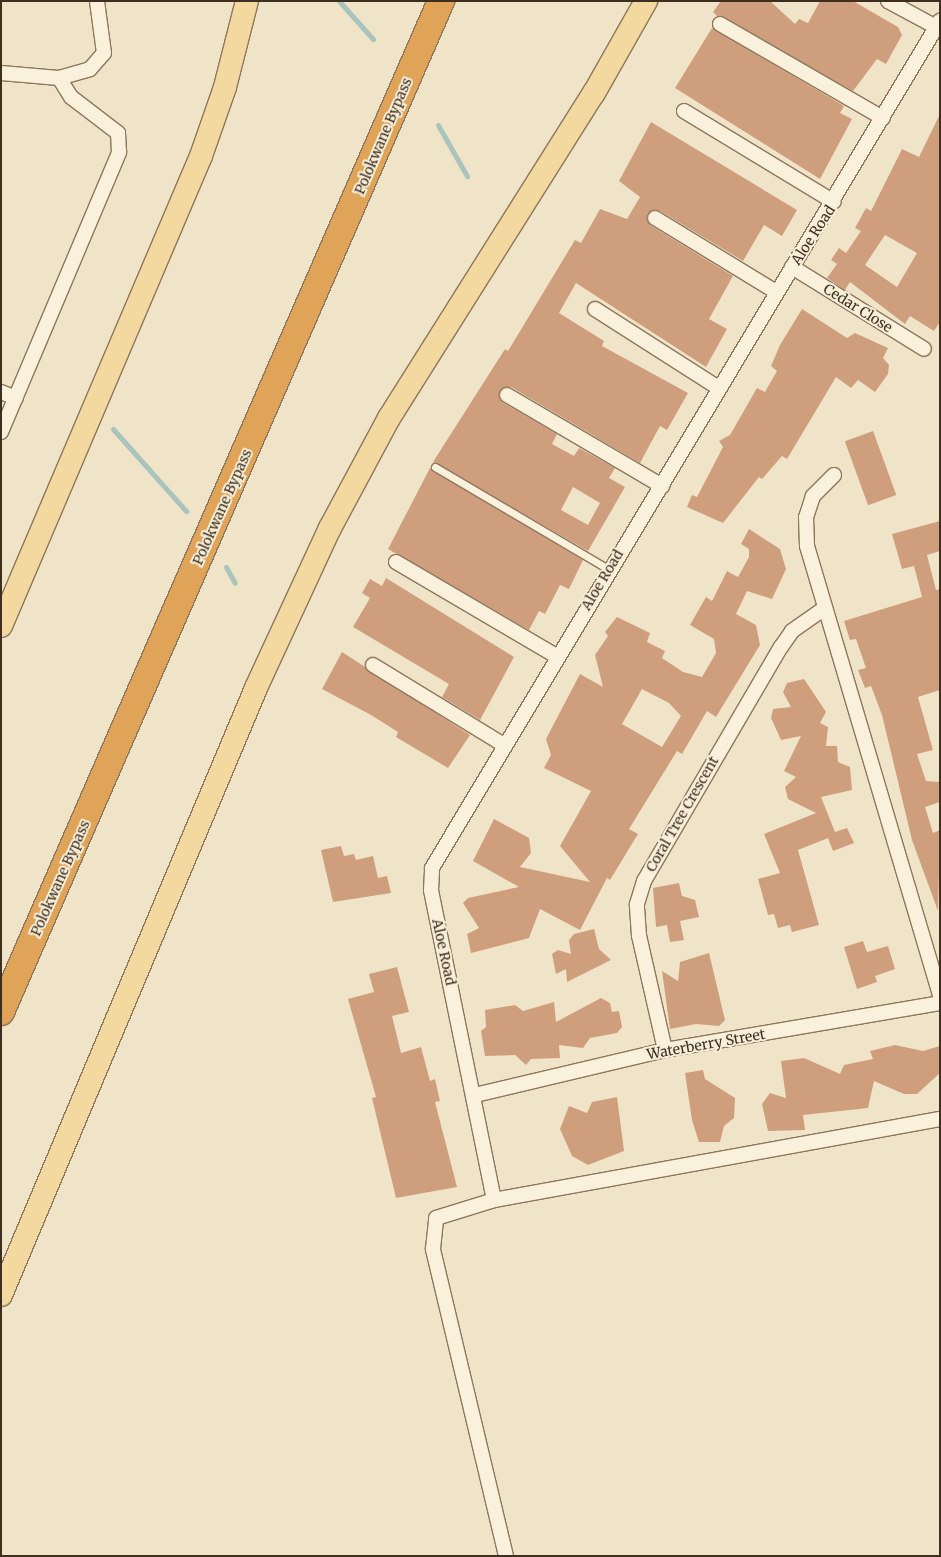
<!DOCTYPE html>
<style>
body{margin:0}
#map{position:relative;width:941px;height:1557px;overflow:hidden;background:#f0e4c8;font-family:Merriweather,serif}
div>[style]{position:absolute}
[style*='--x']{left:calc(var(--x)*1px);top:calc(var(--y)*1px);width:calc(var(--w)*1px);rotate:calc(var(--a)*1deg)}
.stream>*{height:5px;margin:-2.5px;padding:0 2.5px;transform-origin:2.5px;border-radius:2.5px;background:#a9c4bc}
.building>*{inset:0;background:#cf9f7d;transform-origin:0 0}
.roads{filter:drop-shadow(1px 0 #8d765c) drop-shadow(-1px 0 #8d765c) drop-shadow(0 1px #8d765c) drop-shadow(0 -1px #8d765c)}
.service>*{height:7px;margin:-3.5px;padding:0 3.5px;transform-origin:3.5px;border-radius:3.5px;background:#faf1dc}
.minor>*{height:14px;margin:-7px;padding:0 7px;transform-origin:7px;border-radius:7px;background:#faf1dc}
.primary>*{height:22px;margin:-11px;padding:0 11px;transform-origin:11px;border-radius:11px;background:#f3d9a0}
.motorway>*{height:26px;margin:-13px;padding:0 13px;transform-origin:13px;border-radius:13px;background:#e0a458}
span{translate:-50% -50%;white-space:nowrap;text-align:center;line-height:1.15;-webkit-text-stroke:4px #f7eed8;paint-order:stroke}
.street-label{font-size:14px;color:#3d2e20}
.frame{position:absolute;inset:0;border:2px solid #3d2e20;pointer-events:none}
</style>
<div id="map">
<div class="stream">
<div style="--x:339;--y:1;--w:51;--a:48.2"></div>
<div style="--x:438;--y:125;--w:59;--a:60.4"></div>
<div style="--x:113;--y:429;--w:110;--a:48.3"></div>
<div style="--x:226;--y:567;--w:18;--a:61"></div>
</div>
<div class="building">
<div style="clip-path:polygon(721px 1px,770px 1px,795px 24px,799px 19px,808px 23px,820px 1px,853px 1px,898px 27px,902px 35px,886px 64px,877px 59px,853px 91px,717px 16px,713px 12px)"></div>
<div style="clip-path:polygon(712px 28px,844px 106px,840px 113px,852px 119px,820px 179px,675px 88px)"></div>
<div style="clip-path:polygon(evenodd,940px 114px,940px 322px,934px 331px,910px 316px,905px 324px,850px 282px,845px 290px,827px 278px,837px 264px,831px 260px,839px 248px,846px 253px,861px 231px,855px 228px,866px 208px,871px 211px,902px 149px,919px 157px,940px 114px,885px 235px,917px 253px,897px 287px,865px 265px,885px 235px)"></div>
<div style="clip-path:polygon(evenodd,651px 122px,797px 210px,782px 236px,764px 225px,743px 261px,660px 211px,647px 214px,650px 225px,733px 276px,709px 319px,727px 329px,706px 367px,576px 283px,559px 313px,604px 341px,602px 346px,688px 393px,667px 430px,660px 426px,640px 463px,511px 387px,500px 390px,502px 402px,557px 434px,552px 444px,574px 456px,579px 448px,615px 468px,609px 478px,625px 487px,588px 551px,433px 462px,505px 349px,508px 351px,575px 240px,581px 243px,600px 209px,627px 219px,640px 197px,619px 181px,651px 122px,573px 487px,600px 503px,588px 525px,561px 510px,573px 487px)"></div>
<div style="clip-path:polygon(802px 309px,847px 338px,855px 333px,888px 348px,883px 358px,889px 365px,888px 374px,875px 392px,858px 380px,851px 388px,836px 377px,787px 459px,782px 456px,762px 479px,759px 477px,723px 523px,687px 507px,692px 495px,697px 497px,723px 447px,719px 441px,730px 435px,757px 388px,765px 392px,777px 371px,771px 366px,780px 345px)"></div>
<div style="left:873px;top:431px;width:68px;height:30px;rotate:70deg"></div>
<div style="clip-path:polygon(430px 468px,583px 560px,569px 589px,560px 585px,545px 614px,539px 611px,529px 630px,388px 549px)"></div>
<div style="clip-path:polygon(940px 521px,940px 551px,927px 555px,936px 590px,940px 589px,940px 690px,918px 697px,933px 750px,917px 754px,926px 781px,940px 782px,940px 802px,925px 807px,933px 833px,940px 830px,938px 911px,912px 840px,882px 715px,871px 686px,865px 688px,858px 670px,866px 668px,856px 639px,850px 640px,844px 621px,922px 597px,914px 566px,902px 569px,892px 534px)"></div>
<div style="clip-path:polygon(evenodd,749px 529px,780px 549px,786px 569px,772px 599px,747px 591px,736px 614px,756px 625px,760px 645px,716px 717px,707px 711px,682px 754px,677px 751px,629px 829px,638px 834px,610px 880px,607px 878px,580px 930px,540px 909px,529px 938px,471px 953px,467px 934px,479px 928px,463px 903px,468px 898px,519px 887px,473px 861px,494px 819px,529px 838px,531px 853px,520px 867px,590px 882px,560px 846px,591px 791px,544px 768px,551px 755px,546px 739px,580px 674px,603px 687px,595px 655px,608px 636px,605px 632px,617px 617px,650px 633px,647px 642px,665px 651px,662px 658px,683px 672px,702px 677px,716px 653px,714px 639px,690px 625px,706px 597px,712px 601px,727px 571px,738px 577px,749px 557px,749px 549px,741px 544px,749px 529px,642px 689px,669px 703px,681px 716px,662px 747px,622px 724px,642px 689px)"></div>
<div style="clip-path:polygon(386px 578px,514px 657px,480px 720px,442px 697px,449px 684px,353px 627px,370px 598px,362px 593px,370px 579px,382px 586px)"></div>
<div style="clip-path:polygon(342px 652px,470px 735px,448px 768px,396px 737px,398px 732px,371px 715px,322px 689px)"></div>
<div style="clip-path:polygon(804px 679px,826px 712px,820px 723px,828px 727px,826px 746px,837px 746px,838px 762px,850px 767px,852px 790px,821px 797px,835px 832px,847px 828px,854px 843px,833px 851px,828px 838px,798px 850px,819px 925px,792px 932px,790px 925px,778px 928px,774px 914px,768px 915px,758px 879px,780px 873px,764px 834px,816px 813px,788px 799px,785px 787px,796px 777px,784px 771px,801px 736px,781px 740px,771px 718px,773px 709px,791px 707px,783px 692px,787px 683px)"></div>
<div style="clip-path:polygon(341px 846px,344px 856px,354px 854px,356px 860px,373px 856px,378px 878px,387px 876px,391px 893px,333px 902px,321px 850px)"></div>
<div style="clip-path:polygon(679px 883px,682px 896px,695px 900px,699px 917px,680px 921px,684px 940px,670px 942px,667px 925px,656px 927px,653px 888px)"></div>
<div style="clip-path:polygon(594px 929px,599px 949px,611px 960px,567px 982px,566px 969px,556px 974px,552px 954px,558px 950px,571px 954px,569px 940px,574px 934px)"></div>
<div style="clip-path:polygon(863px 941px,867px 952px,888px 946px,895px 969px,875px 976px,877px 982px,857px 989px,844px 947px)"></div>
<div style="clip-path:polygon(709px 953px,725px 1020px,719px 1026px,696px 1024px,670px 1029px,662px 971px,678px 981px,680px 962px)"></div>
<div style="clip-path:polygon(397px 967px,409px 1012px,392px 1016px,401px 1053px,421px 1047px,430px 1081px,435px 1079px,440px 1101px,435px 1102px,457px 1187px,396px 1198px,372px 1098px,376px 1097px,348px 999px,374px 992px,369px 974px)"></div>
<div style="clip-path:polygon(601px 998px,610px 1003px,612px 1012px,619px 1011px,622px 1027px,617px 1033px,590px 1038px,583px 1048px,559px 1045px,560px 1058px,531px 1059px,526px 1065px,515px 1055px,485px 1056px,481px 1031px,486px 1027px,485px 1010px,515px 1005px,523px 1011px,554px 1002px,556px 1022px)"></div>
<div style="clip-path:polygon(895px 1045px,923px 1051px,940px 1046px,940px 1073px,917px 1094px,904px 1094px,874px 1081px,868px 1108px,803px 1115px,805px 1130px,768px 1131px,762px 1104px,770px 1093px,786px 1098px,781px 1061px,804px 1058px,840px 1074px,844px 1065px,873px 1059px,870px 1051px)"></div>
<div style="clip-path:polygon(703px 1070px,705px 1079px,735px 1098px,734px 1118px,724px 1126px,720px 1142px,699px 1142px,692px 1120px,685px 1073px)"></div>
<div style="clip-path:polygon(617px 1097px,624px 1151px,588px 1165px,572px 1156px,560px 1129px,569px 1106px,587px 1113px,592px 1102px)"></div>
</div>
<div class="roads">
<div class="service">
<div style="--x:435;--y:467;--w:201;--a:30.5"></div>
</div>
<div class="minor">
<div style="--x:888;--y:1;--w:55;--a:28.4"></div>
<div style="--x:720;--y:24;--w:188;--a:30"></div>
<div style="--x:1;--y:73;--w:58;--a:4.9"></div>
<div style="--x:59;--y:78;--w:32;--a:-16"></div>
<div style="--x:90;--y:69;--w:21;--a:-49"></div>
<div style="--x:104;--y:53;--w:52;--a:-97.7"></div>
<div style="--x:684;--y:111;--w:175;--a:31.2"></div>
<div style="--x:655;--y:218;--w:142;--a:31.4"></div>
<div style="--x:792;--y:267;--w:155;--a:31.8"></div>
<div style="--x:595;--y:309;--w:145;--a:32.6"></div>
<div style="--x:1;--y:392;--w:16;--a:22"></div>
<div style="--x:507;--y:395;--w:180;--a:30.4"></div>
<div style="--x:1;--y:432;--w:304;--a:-67.1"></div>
<div style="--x:119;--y:152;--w:19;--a:-93"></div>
<div style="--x:118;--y:133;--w:59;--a:-142.5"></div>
<div style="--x:71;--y:97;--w:22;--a:-122"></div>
<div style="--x:834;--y:475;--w:30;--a:135"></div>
<div style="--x:813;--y:496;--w:22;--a:108"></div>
<div style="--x:806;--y:517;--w:29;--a:88"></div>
<div style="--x:807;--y:546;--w:468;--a:73.5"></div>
<div style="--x:396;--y:562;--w:188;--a:30.4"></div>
<div style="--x:373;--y:665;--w:153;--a:31.4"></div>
<div style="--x:665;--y:1050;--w:117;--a:-102.8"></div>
<div style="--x:639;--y:936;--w:32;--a:-94"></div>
<div style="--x:637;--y:904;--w:24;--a:-73"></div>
<div style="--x:644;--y:881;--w:271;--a:-59.7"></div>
<div style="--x:781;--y:647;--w:19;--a:-55"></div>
<div style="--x:792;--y:631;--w:37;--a:-35"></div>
<div style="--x:475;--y:1095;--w:195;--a:-13.3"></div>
<div style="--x:665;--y:1050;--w:279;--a:-9.7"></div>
<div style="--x:494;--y:1200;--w:316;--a:-101.5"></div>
<div style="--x:431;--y:890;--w:22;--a:-87"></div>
<div style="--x:432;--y:868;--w:988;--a:-59.05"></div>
<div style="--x:506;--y:1556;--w:316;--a:-103.4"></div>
<div style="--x:433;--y:1249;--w:31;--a:-84"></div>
<div style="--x:436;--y:1218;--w:61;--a:-17.2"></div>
<div style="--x:494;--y:1200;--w:453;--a:-10.3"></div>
</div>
<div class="primary">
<div style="--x:1;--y:626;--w:511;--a:-66.95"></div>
<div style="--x:201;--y:156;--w:73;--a:-70.8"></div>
<div style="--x:225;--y:87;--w:89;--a:-75.7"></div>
<div style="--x:1;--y:1295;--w:658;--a:-67.21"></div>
<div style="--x:256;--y:688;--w:176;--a:-65.2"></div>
<div style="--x:330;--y:528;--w:125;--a:-61.8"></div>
<div style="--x:389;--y:418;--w:384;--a:-57.8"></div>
<div style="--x:594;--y:93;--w:106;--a:-60.5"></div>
</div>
<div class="motorway">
<div style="--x:1;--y:1012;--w:1103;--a:-66.48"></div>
</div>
</div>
<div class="street-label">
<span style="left:383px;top:136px;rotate:-67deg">Polokwane Bypass</span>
<span style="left:813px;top:235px;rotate:-57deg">Aloe Road</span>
<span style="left:858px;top:308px;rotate:32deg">Cedar Close</span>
<span style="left:222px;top:507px;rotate:-66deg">Polokwane Bypass</span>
<span style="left:602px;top:580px;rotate:-59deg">Aloe Road</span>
<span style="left:682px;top:814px;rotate:-60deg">Coral Tree Crescent</span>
<span style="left:60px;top:878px;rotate:-66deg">Polokwane Bypass</span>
<span style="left:444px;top:952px;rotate:78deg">Aloe Road</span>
<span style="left:706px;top:1044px;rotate:-10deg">Waterberry Street</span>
</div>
<div class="frame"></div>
</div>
